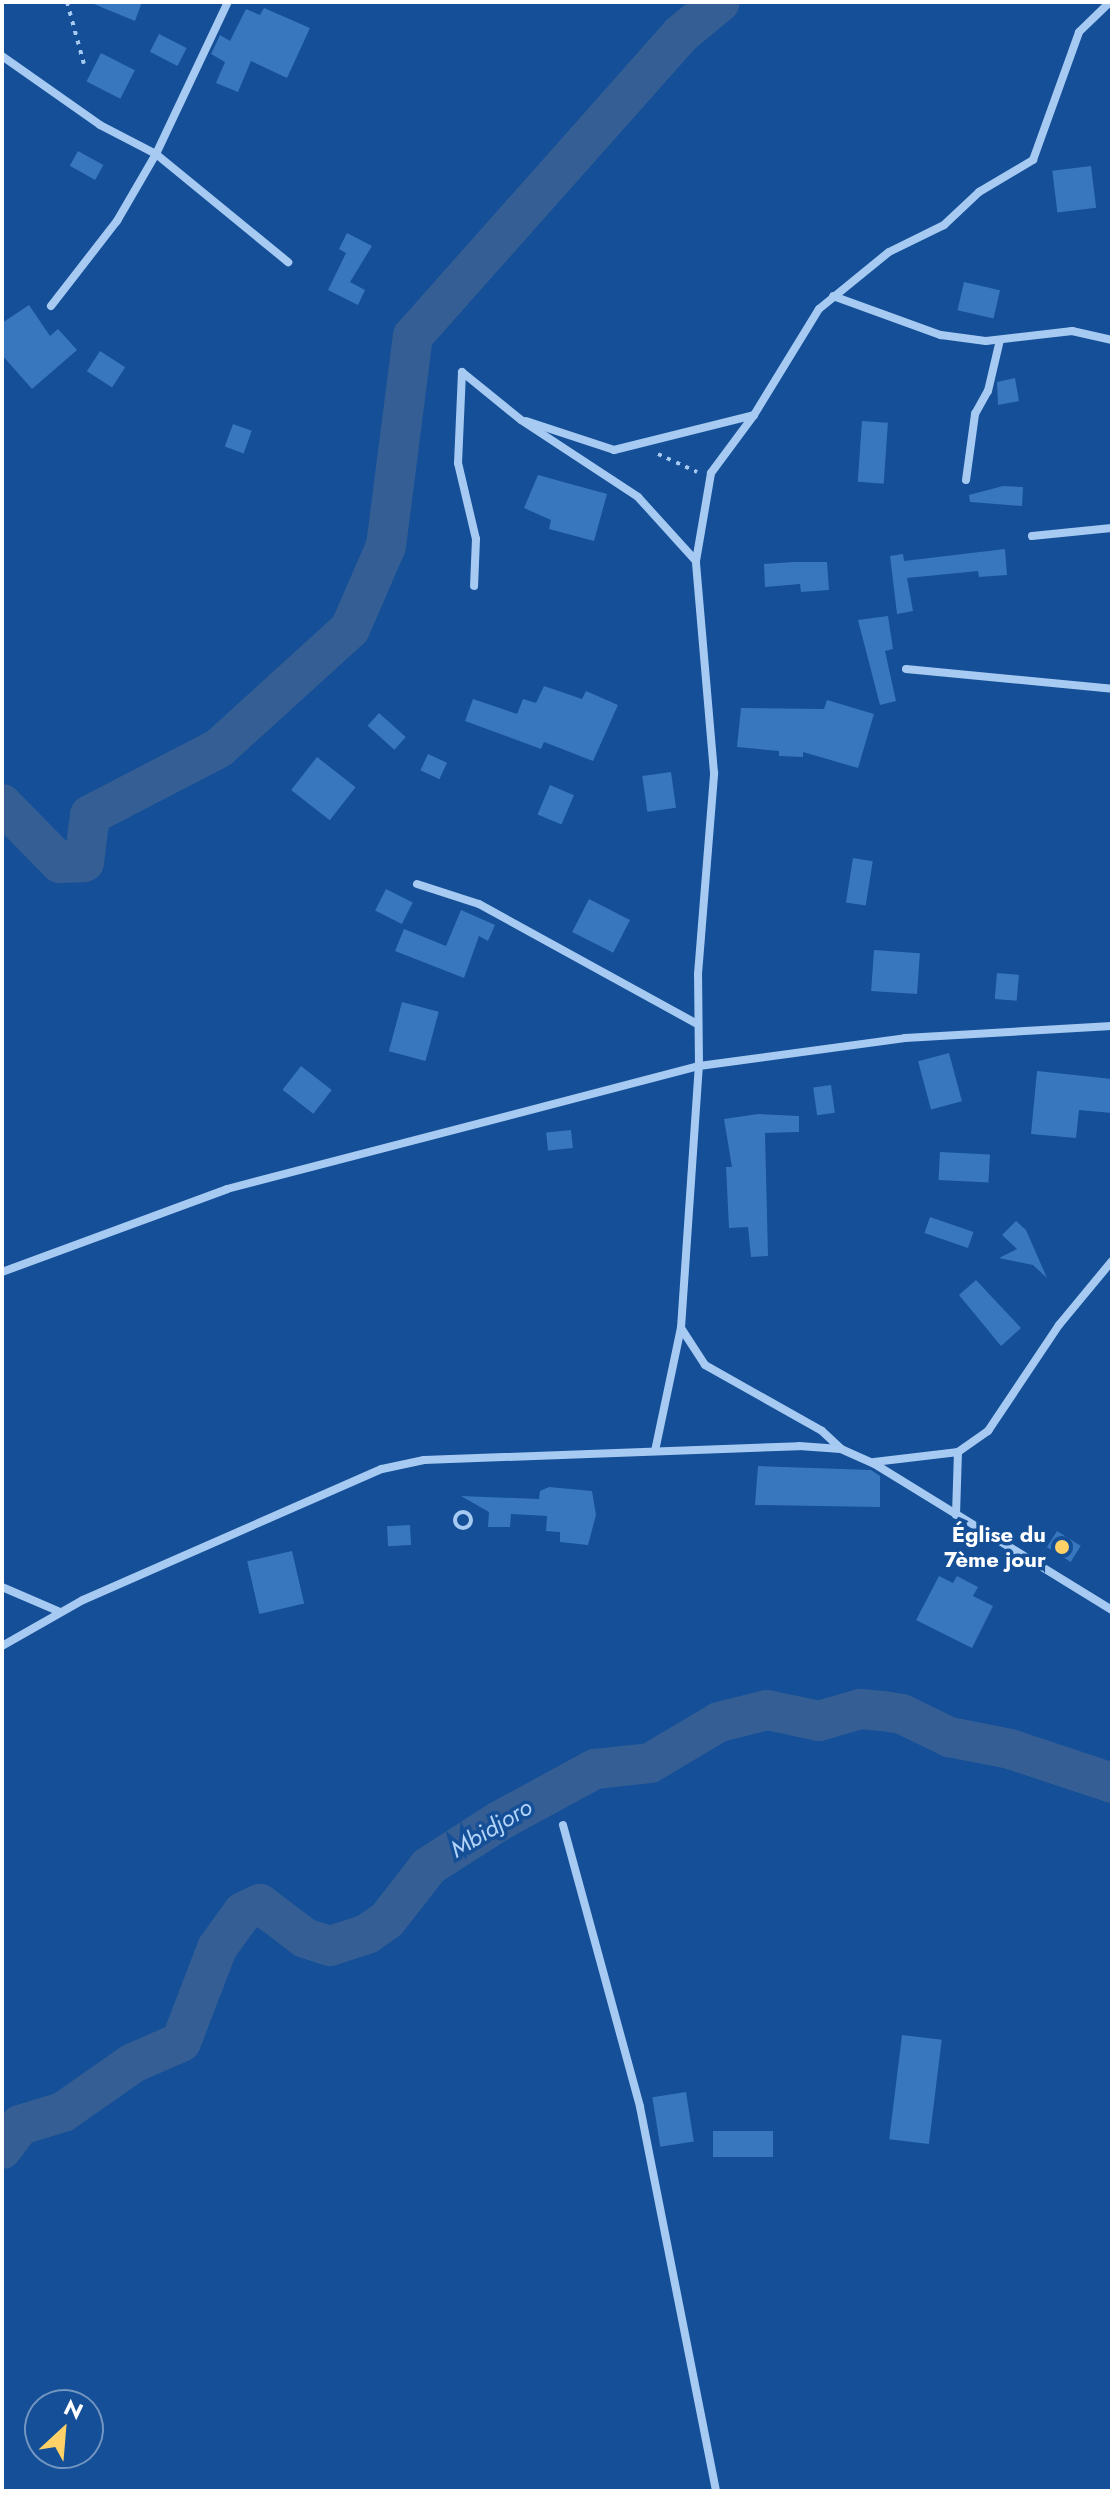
<!DOCTYPE html>
<meta charset="utf-8">
<style>
body{margin:0}
#map{position:relative;width:1114px;height:2493px;overflow:hidden;background:#144f97;font-family:Jost,sans-serif}
div>[style]{position:absolute}
[style*='--x']{left:calc(var(--x)*1px);top:calc(var(--y)*1px);width:calc(var(--w)*1px);rotate:calc(var(--a)*1deg)}
.river>*{height:40px;margin:-20px;padding:0 20px;transform-origin:20px;border-radius:20px;background:#355f94}
.building>*{inset:0;background:#3876bd;transform-origin:0 0}
.path>*{height:4px;margin-top:-2px;transform-origin:0;background:repeating-linear-gradient(90deg,#a6caf2 0 4px,transparent 0 10px)}
.path>.ring{margin:-2px;padding:0;box-sizing:content-box;background:none;border:4px solid #a6caf2;border-radius:50%}
.minor>*{height:8px;margin:-4px;padding:0 4px;transform-origin:4px;border-radius:4px;background:#a6caf2}
.dots>*{width:22px;height:22px;translate:-50% -50%;box-sizing:border-box;border:4px solid #144f97;border-radius:50%}
span{translate:-50% -50%;white-space:nowrap;text-align:center;line-height:1.15;-webkit-text-stroke:7px #144f97;paint-order:stroke}
.poi-label{font-size:22px;color:#fff;font-weight:700}
.right{translate:-100% -50%;text-align:right}
.water-label{font-size:24px;color:#b3d4f9;font-style:italic}
.frame{position:absolute;inset:0;border:4px solid #fff;pointer-events:none}
.north{position:absolute;left:24px;top:2389px;width:80px;height:80px;box-sizing:border-box;background:#144f97;border:2px solid #7295c1;border-radius:50%;rotate:26deg;font-size:22px;font-weight:700;line-height:32px;text-align:center;color:#fff}
.north::after{content:'';display:block;margin:auto;width:28px;height:36px;background:#ffd167;clip-path:polygon(50% 0,100% 100%,50% 72%,0 100%)}
</style>
<div id="map">
<div class="river">
<div style="--x:2;--y:804;--w:83;--a:45.5"></div>
<div style="--x:60;--y:863;--w:24;--a:-2"></div>
<div style="--x:84;--y:862;--w:47;--a:-82.7"></div>
<div style="--x:90;--y:815;--w:145;--a:-27.4"></div>
<div style="--x:219;--y:748;--w:177;--a:-42.3"></div>
<div style="--x:350;--y:629;--w:90;--a:-66.6"></div>
<div style="--x:386;--y:546;--w:212;--a:-82.7"></div>
<div style="--x:413;--y:336;--w:404;--a:-48.4"></div>
<div style="--x:681;--y:34;--w:50;--a:-39.4"></div>
<div style="--x:2;--y:2149;--w:30;--a:-53"></div>
<div style="--x:20;--y:2125;--w:45;--a:-16.8"></div>
<div style="--x:63;--y:2112;--w:85;--a:-35"></div>
<div style="--x:133;--y:2063;--w:52;--a:-23.6"></div>
<div style="--x:181;--y:2042;--w:101;--a:-69"></div>
<div style="--x:217;--y:1948;--w:44;--a:-54.2"></div>
<div style="--x:243;--y:1912;--w:19;--a:-25"></div>
<div style="--x:260;--y:1904;--w:56;--a:37.1"></div>
<div style="--x:305;--y:1938;--w:26;--a:18"></div>
<div style="--x:330;--y:1946;--w:39;--a:-18"></div>
<div style="--x:367;--y:1934;--w:24;--a:-35"></div>
<div style="--x:387;--y:1920;--w:68;--a:-52.1"></div>
<div style="--x:429;--y:1866;--w:85;--a:-32.6"></div>
<div style="--x:501;--y:1820;--w:107;--a:-28.5"></div>
<div style="--x:595;--y:1769;--w:55;--a:-6.2"></div>
<div style="--x:650;--y:1763;--w:80;--a:-30.7"></div>
<div style="--x:719;--y:1722;--w:49;--a:-14"></div>
<div style="--x:767;--y:1710;--w:53;--a:11.9"></div>
<div style="--x:819;--y:1721;--w:43;--a:-16.3"></div>
<div style="--x:860;--y:1709;--w:23;--a:5"></div>
<div style="--x:883;--y:1711;--w:19;--a:9"></div>
<div style="--x:902;--y:1714;--w:52;--a:26.1"></div>
<div style="--x:949;--y:1737;--w:62;--a:11.1"></div>
<div style="--x:1010;--y:1749;--w:108;--a:18.4"></div>
</div>
<div class="building">
<div style="clip-path:polygon(89px 2px,142px 2px,135px 21px)"></div>
<div style="clip-path:polygon(264px 8px,310px 28px,287px 78px,251px 61px,238px 92px,216px 83px,225px 62px,211px 54px,220px 35px,230px 41px,246px 9px,260px 15px)"></div>
<div style="left:159px;top:34px;width:31px;height:20px;rotate:27deg"></div>
<div style="left:101px;top:53px;width:38px;height:32px;rotate:27deg"></div>
<div style="left:78px;top:151px;width:29px;height:17px;rotate:29deg"></div>
<div style="left:1091px;top:166px;width:42px;height:39px;rotate:83deg"></div>
<div style="clip-path:polygon(347px 233px,372px 246px,350px 282px,365px 290px,358px 305px,328px 290px,346px 253px,339px 249px)"></div>
<div style="left:964px;top:282px;width:37px;height:29px;rotate:13deg"></div>
<div style="clip-path:polygon(29px 305px,50px 336px,58px 329px,77px 350px,32px 389px,2px 355px,2px 323px)"></div>
<div style="left:100px;top:351px;width:30px;height:24px;rotate:33deg"></div>
<div style="clip-path:polygon(1015px 378px,1019px 401px,998px 405px,997px 382px)"></div>
<div style="left:862px;top:421px;width:26px;height:61px;rotate:4deg"></div>
<div style="left:233px;top:424px;width:20px;height:24px;rotate:20deg"></div>
<div style="clip-path:polygon(538px 475px,607px 494px,594px 541px,549px 529px,551px 520px,524px 508px)"></div>
<div style="clip-path:polygon(1003px 486px,1023px 487px,1022px 506px,970px 502px,969px 495px)"></div>
<div style="clip-path:polygon(1005px 549px,1007px 575px,979px 577px,978px 571px,907px 578px,913px 611px,897px 614px,890px 556px,903px 554px,904px 561px)"></div>
<div style="clip-path:polygon(794px 562px,827px 562px,829px 590px,801px 592px,800px 584px,765px 587px,764px 564px)"></div>
<div style="clip-path:polygon(888px 616px,893px 649px,885px 651px,896px 701px,880px 705px,858px 620px)"></div>
<div style="clip-path:polygon(544px 686px,582px 699px,586px 691px,618px 705px,593px 761px,544px 742px,541px 749px,465px 721px,473px 699px,517px 714px,523px 699px,536px 703px)"></div>
<div style="clip-path:polygon(827px 700px,874px 714px,858px 768px,803px 752px,803px 757px,779px 756px,779px 751px,737px 747px,741px 708px,824px 709px)"></div>
<div style="left:379px;top:713px;width:36px;height:17px;rotate:42deg"></div>
<div style="left:428px;top:754px;width:21px;height:18px;rotate:25deg"></div>
<div style="left:317px;top:757px;width:49px;height:42px;rotate:38deg"></div>
<div style="left:671px;top:772px;width:36px;height:29px;rotate:82deg"></div>
<div style="left:550px;top:785px;width:26px;height:32px;rotate:23deg"></div>
<div style="left:853px;top:858px;width:20px;height:45px;rotate:9deg"></div>
<div style="left:386px;top:889px;width:30px;height:24px;rotate:27deg"></div>
<div style="left:589px;top:899px;width:46px;height:37px;rotate:27deg"></div>
<div style="clip-path:polygon(461px 910px,495px 925px,488px 941px,479px 936px,464px 978px,395px 951px,404px 929px,446px 946px)"></div>
<div style="left:874px;top:950px;width:46px;height:41px;rotate:4deg"></div>
<div style="left:997px;top:973px;width:22px;height:26px;rotate:5deg"></div>
<div style="left:402px;top:1002px;width:38px;height:51px;rotate:15deg"></div>
<div style="left:949px;top:1053px;width:50px;height:32px;rotate:75deg"></div>
<div style="left:301px;top:1066px;width:39px;height:30px;rotate:38deg"></div>
<div style="clip-path:polygon(1037px 1071px,1112px 1079px,1112px 1113px,1079px 1110px,1076px 1138px,1031px 1134px)"></div>
<div style="left:831px;top:1085px;width:28px;height:18px;rotate:82deg"></div>
<div style="clip-path:polygon(758px 1114px,799px 1116px,799px 1132px,765px 1133px,768px 1256px,751px 1257px,748px 1227px,729px 1228px,726px 1167px,732px 1167px,724px 1119px)"></div>
<div style="left:571px;top:1130px;width:18px;height:25px;rotate:84deg"></div>
<div style="left:940px;top:1152px;width:50px;height:28px;rotate:3deg"></div>
<div style="left:930px;top:1217px;width:46px;height:17px;rotate:19deg"></div>
<div style="clip-path:polygon(1016px 1221px,1026px 1230px,1047px 1278px,1033px 1265px,999px 1258px,1017px 1249px,1002px 1235px)"></div>
<div style="clip-path:polygon(976px 1280px,1021px 1328px,1001px 1346px,959px 1295px)"></div>
<div style="clip-path:polygon(758px 1466px,871px 1470px,880px 1476px,880px 1507px,755px 1505px)"></div>
<div style="clip-path:polygon(549px 1487px,592px 1491px,596px 1515px,588px 1545px,560px 1542px,560px 1532px,546px 1531px,547px 1516px,511px 1514px,510px 1527px,488px 1527px,489px 1512px,461px 1496px,539px 1499px,540px 1491px)"></div>
<div style="left:410px;top:1525px;width:20px;height:23px;rotate:87deg"></div>
<div style="left:1057px;top:1531px;width:28px;height:19px;rotate:32deg"></div>
<div style="left:292px;top:1551px;width:54px;height:46px;rotate:77deg"></div>
<div style="clip-path:polygon(939px 1576px,953px 1583px,957px 1576px,978px 1587px,973px 1596px,993px 1606px,972px 1648px,916px 1620px)"></div>
<div style="left:902px;top:2035px;width:40px;height:105px;rotate:7deg"></div>
<div style="left:686px;top:2092px;width:50px;height:34px;rotate:81deg"></div>
<div style="left:713px;top:2131px;width:60px;height:26px"></div>
</div>
<div class="path">
<div style="--x:67;--y:2;--w:64;--a:74.7"></div>
<div style="--x:658;--y:454;--w:43;--a:24.8"></div>
<div class="ring" style="left:455px;top:1512px;width:12px;height:12px"></div>
</div>
<div class="minor">
<div style="--x:2;--y:56;--w:120;--a:35.1"></div>
<div style="--x:100;--y:125;--w:63;--a:27.4"></div>
<div style="--x:156;--y:154;--w:171;--a:39.3"></div>
<div style="--x:833;--y:296;--w:115;--a:19.9"></div>
<div style="--x:941;--y:335;--w:45;--a:7.6"></div>
<div style="--x:986;--y:341;--w:87;--a:-6.6"></div>
<div style="--x:1072;--y:331;--w:41;--a:12.7"></div>
<div style="--x:51;--y:306;--w:108;--a:-52.2"></div>
<div style="--x:117;--y:221;--w:78;--a:-59.8"></div>
<div style="--x:156;--y:154;--w:168;--a:-64.7"></div>
<div style="--x:462;--y:372;--w:76;--a:39.1"></div>
<div style="--x:521;--y:420;--w:140;--a:33.3"></div>
<div style="--x:638;--y:497;--w:86;--a:47.8"></div>
<div style="--x:462;--y:372;--w:91;--a:92.5"></div>
<div style="--x:458;--y:463;--w:78;--a:76.7"></div>
<div style="--x:476;--y:539;--w:47;--a:92.4"></div>
<div style="--x:526;--y:421;--w:93;--a:18.2"></div>
<div style="--x:614;--y:450;--w:144;--a:-14"></div>
<div style="--x:966;--y:480;--w:67;--a:-82.2"></div>
<div style="--x:975;--y:414;--w:26;--a:-61"></div>
<div style="--x:988;--y:391;--w:52;--a:-76.8"></div>
<div style="--x:1032;--y:536;--w:80;--a:-5.7"></div>
<div style="--x:906;--y:669;--w:207;--a:5.5"></div>
<div style="--x:417;--y:884;--w:65;--a:17.9"></div>
<div style="--x:479;--y:904;--w:249;--a:28.8"></div>
<div style="--x:2;--y:1272;--w:240;--a:-20.2"></div>
<div style="--x:227;--y:1189;--w:488;--a:-14.6"></div>
<div style="--x:699;--y:1066;--w:208;--a:-7.7"></div>
<div style="--x:905;--y:1038;--w:207;--a:-3.3"></div>
<div style="--x:681;--y:1328;--w:44;--a:57"></div>
<div style="--x:705;--y:1365;--w:134;--a:29.4"></div>
<div style="--x:822;--y:1431;--w:26;--a:43"></div>
<div style="--x:655;--y:1451;--w:126;--a:-78.1"></div>
<div style="--x:681;--y:1328;--w:263;--a:-86.1"></div>
<div style="--x:699;--y:1066;--w:92;--a:-90.6"></div>
<div style="--x:698;--y:974;--w:202;--a:-85.4"></div>
<div style="--x:714;--y:773;--w:213;--a:-94.9"></div>
<div style="--x:696;--y:561;--w:89;--a:-80.3"></div>
<div style="--x:711;--y:473;--w:72;--a:-53.4"></div>
<div style="--x:754;--y:415;--w:124;--a:-58.5"></div>
<div style="--x:819;--y:309;--w:90;--a:-39.2"></div>
<div style="--x:889;--y:252;--w:61;--a:-26.1"></div>
<div style="--x:944;--y:225;--w:48;--a:-43.3"></div>
<div style="--x:979;--y:192;--w:63;--a:-30.7"></div>
<div style="--x:1033;--y:160;--w:136;--a:-70.2"></div>
<div style="--x:1079;--y:32;--w:43;--a:-44.1"></div>
<div style="--x:874;--y:1462;--w:85;--a:-6.8"></div>
<div style="--x:958;--y:1452;--w:37;--a:-35"></div>
<div style="--x:988;--y:1431;--w:128;--a:-56.2"></div>
<div style="--x:1059;--y:1325;--w:83;--a:-50.4"></div>
<div style="--x:956;--y:1515;--w:63;--a:-88.2"></div>
<div style="--x:2;--y:1587;--w:63;--a:23.3"></div>
<div style="--x:2;--y:1646;--w:93;--a:-29.6"></div>
<div style="--x:83;--y:1600;--w:326;--a:-23.7"></div>
<div style="--x:382;--y:1469;--w:43;--a:-12.1"></div>
<div style="--x:424;--y:1460;--w:375;--a:-2.1"></div>
<div style="--x:799;--y:1446;--w:42;--a:4.1"></div>
<div style="--x:841;--y:1449;--w:35;--a:24"></div>
<div style="--x:873;--y:1463;--w:281;--a:31.6"></div>
<div style="--x:563;--y:1825;--w:292;--a:74.7"></div>
<div style="--x:640;--y:2107;--w:391;--a:78.8"></div>
</div>
<div class="dots">
<div style="left:1062px;top:1547px;background:#ffd167"></div>
</div>
<div class="poi-label">
<span class="right" style="left:1046px;top:1547px">Église du<br>7ème jour</span>
</div>
<div class="water-label">
<span style="left:491px;top:1828px;rotate:-31deg">Mbidjoro</span>
</div>
<div class="frame"></div>
<div class="north">N</div>
</div>
